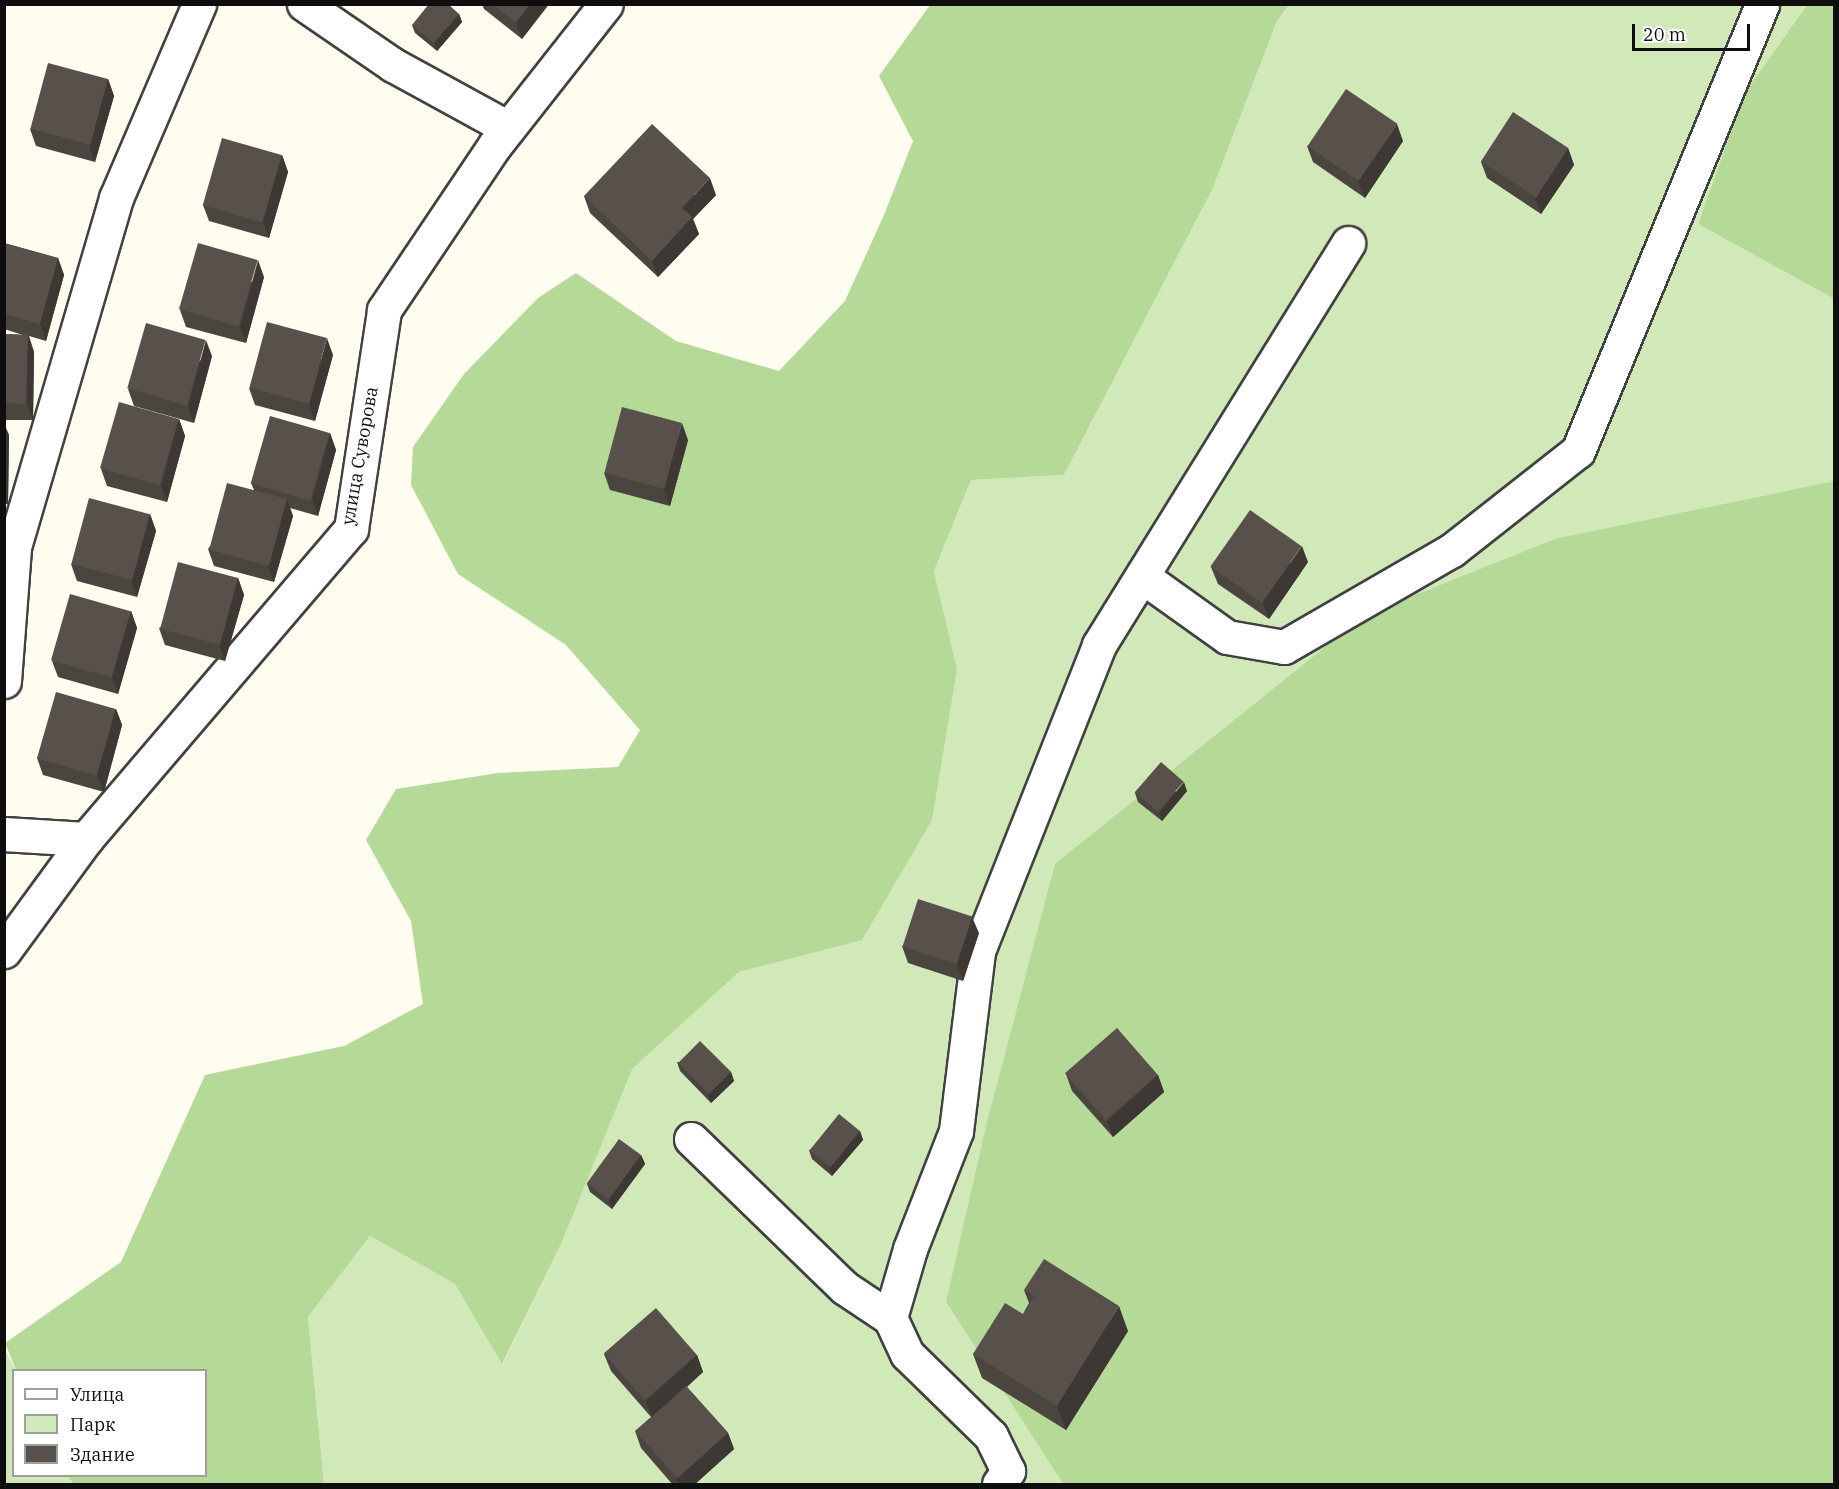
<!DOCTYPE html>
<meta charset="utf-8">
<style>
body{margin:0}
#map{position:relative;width:1839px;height:1489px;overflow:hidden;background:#fffcf0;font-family:"IBM Plex Serif",serif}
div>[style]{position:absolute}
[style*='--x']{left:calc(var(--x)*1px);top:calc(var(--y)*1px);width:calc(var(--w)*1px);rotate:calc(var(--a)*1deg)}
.green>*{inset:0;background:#d1e9b9}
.forest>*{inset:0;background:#b5da98}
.roads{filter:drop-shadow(2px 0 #414141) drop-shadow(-2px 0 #414141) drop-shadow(0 2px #414141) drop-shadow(0 -2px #414141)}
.minor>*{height:33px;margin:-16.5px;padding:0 16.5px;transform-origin:16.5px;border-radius:16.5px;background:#fff}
.wall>*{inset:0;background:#4b4540}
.shaded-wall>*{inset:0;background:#3d3834}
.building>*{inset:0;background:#57504b;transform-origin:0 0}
span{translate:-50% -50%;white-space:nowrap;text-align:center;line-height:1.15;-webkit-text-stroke:6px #fff;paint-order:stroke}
.street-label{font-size:18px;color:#0e0e0e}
.frame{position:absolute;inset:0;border:6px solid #0e0e0e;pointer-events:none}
.legend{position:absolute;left:12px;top:1369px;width:195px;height:108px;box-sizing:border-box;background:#fff;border:2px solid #9f9f9f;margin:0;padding:8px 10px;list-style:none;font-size:18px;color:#0e0e0e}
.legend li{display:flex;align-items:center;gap:12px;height:30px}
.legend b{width:30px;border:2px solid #9f9f9f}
.scale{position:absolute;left:1632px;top:24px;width:118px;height:27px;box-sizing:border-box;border:3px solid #0e0e0e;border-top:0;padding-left:8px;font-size:18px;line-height:21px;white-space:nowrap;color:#0e0e0e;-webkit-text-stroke:4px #fff;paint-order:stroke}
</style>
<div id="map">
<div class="green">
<div style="clip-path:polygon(1289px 5px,1807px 5px,1745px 92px,1698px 224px,1834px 299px,1834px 481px,1558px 538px,946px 1302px,1063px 1484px,324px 1484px,308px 1317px,370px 1236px,455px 1284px,503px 1363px,562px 1242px,631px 1069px,739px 972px,862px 939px,957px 669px,934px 571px,971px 480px,1064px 475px,1213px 188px,1277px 21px)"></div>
<div style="clip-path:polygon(4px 1348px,16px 1370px,14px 1476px,68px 1476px,73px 1484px,5px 1484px)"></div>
</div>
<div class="forest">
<div style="clip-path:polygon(930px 5px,1289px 5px,1277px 21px,1213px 188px,1064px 475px,971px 480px,934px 571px,957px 669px,932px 820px,862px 940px,739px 972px,632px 1069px,562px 1242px,502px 1364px,455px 1284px,370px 1236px,308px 1317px,324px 1484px,73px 1484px,68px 1476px,206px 1476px,206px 1370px,16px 1370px,5px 1343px,121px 1262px,205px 1075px,344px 1046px,423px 1004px,411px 921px,366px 840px,396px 789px,498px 773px,618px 767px,640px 730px,566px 645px,458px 574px,411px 485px,413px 447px,464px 374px,538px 298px,576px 273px,676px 341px,779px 371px,845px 301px,884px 215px,913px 141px,879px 76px)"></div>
<div style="clip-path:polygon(1807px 5px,1834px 5px,1834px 299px,1698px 224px,1745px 92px)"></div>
<div style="clip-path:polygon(1834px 481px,1834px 1484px,1063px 1484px,946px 1302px,986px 1126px,1055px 864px,1365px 615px,1558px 538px)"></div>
</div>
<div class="roads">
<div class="minor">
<div style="--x:304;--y:4;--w:108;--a:34.4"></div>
<div style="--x:393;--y:65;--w:131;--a:28.7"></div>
<div style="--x:1143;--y:577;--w:103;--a:35.5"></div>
<div style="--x:1227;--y:637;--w:58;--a:10"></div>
<div style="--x:1284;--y:647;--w:194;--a:-30"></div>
<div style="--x:1452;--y:550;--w:160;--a:-38.2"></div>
<div style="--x:1578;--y:451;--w:483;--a:-67.6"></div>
<div style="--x:4;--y:681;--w:134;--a:-85.7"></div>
<div style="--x:14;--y:547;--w:364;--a:-73.7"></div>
<div style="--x:116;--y:198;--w:211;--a:-66.8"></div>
<div style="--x:4;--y:834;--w:82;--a:3.5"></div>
<div style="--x:86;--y:839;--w:408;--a:-49.5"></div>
<div style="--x:351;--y:529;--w:221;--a:-81.4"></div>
<div style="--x:384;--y:310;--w:199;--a:-56.1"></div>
<div style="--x:495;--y:145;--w:179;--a:-51.8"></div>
<div style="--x:4;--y:951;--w:139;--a:-53.8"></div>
<div style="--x:691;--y:1139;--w:214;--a:44.1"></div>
<div style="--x:845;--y:1288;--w:54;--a:33.7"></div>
<div style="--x:999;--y:1484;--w:16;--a:-55"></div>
<div style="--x:1008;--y:1471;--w:39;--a:-116"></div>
<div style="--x:991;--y:1436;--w:117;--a:-135.7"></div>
<div style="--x:907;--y:1354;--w:40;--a:-115"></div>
<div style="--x:890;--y:1318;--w:72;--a:-73.8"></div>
<div style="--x:910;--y:1249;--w:127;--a:-68.7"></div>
<div style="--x:956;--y:1131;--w:181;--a:-83"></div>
<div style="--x:978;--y:951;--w:329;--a:-68.4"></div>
<div style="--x:1099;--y:645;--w:473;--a:-58.2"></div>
</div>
</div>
<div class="wall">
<div style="clip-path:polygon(482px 4px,549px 4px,522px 39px,484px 9px)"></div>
<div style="clip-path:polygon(459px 14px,462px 22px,437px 51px,415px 33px,412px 25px)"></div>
<div style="clip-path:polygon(108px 79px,114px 96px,95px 162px,36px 146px,30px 129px)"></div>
<div style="clip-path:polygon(1403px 141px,1365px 198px,1313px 162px,1307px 146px)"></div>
<div style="clip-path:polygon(1568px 148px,1574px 165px,1541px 214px,1487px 178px,1481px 162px)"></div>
<div style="clip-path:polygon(282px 155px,288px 172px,269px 238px,209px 221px,203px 205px)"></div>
<div style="clip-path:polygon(716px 195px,693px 219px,699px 234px,658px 277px,590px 213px,584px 196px)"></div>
<div style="clip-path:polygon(4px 243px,58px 258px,64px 275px,46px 341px,29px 336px,34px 352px,33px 420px,4px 420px,4px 334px,23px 335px,4px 329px)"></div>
<div style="clip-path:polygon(264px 277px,246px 343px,186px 327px,180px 310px)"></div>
<div style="clip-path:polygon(333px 355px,315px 421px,255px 405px,249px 388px)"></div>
<div style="clip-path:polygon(212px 356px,194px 423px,134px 406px,128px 389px)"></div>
<div style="clip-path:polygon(179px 419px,185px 436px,167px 502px,107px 486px,101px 469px)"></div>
<div style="clip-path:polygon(4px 424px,9px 435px,8px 504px,4px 504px)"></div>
<div style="clip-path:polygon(330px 433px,336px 450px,318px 516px,290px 508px,293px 516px,274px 582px,214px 566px,208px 549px,254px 490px,251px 483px)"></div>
<div style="clip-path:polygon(688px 440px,670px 506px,610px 490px,604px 473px)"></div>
<div style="clip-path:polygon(150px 514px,156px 531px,137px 597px,77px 581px,71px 564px)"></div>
<div style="clip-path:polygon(1308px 562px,1269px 619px,1218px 584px,1211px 567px)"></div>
<div style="clip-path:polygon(238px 578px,244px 595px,225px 661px,165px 645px,159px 628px)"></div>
<div style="clip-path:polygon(131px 611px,137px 628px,118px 694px,58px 677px,52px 661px)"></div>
<div style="clip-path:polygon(116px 709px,122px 725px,104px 792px,43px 775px,37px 758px)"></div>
<div style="clip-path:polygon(1187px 791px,1162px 821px,1138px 802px,1135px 793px)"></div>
<div style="clip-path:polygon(979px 933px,963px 981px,908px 963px,902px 946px)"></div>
<div style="clip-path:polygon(677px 1062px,731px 1072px,734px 1081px,711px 1103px,680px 1071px)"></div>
<div style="clip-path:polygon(1066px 1074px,1158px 1075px,1164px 1092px,1113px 1137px,1072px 1091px)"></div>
<div style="clip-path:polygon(860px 1131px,863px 1140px,832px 1176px,812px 1159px,809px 1150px)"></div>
<div style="clip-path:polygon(641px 1155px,645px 1164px,612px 1209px,590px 1192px,587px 1184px)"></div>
<div style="clip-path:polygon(1024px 1290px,1128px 1331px,1066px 1430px,982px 1378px,973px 1354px,1023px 1314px,1029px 1303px)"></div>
<div style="clip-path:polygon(604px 1354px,697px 1355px,703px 1372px,687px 1387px,728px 1433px,734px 1449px,694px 1485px,673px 1485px,641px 1448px,635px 1431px,651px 1417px,611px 1371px)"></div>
</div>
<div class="shaded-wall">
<div style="clip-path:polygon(530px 4px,549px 4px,522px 39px,516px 23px)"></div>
<div style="clip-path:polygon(459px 14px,462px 22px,437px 51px,434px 43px)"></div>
<div style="clip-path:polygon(108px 79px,114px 96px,95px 162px,89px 146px)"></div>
<div style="clip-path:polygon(1397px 124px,1403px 141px,1365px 198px,1358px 181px)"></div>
<div style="clip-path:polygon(1568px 148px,1574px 165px,1541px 214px,1535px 197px)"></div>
<div style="clip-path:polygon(282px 155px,288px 172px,269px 238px,263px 221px)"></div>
<div style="clip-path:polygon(710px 178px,716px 195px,693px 219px,699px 234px,658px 277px,652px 261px,682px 208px)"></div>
<div style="clip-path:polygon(58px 258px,64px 275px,46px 341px,40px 324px)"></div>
<div style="clip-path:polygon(258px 260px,264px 277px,246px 343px,240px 327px)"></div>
<div style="clip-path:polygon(28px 335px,34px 352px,33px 420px,27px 404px)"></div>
<div style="clip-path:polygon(327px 338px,333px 355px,315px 421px,309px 405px)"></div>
<div style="clip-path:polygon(206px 340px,212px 356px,194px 423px,188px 406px)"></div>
<div style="clip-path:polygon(179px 419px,185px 436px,167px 502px,161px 485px)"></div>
<div style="clip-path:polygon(682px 423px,688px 440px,670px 506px,663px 489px)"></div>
<div style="clip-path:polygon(4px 424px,9px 435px,8px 504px,4px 496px)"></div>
<div style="clip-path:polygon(330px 433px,336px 450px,318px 516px,312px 499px)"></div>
<div style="clip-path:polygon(287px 499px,293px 516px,274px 582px,268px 566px)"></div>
<div style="clip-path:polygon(150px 514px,156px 531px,137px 597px,131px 581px)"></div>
<div style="clip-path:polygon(1302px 546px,1308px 562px,1269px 619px,1263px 602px)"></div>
<div style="clip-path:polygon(238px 578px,244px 595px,225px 661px,219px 644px)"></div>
<div style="clip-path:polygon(131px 611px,137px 628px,118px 694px,112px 677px)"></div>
<div style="clip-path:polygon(116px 709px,122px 725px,104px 792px,97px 775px)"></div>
<div style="clip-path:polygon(1184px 782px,1187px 791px,1162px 821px,1159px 813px)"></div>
<div style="clip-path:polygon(972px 917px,979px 933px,963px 981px,957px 964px)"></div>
<div style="clip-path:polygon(731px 1072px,734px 1081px,711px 1103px,708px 1094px)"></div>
<div style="clip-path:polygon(1158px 1075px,1164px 1092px,1113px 1137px,1107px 1121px)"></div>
<div style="clip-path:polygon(860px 1131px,863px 1140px,832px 1176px,829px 1167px)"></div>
<div style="clip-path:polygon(641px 1155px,645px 1164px,612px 1209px,609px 1200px)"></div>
<div style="clip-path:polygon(1119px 1306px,1128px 1331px,1066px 1430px,1057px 1406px)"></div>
<div style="clip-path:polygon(697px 1355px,703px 1372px,652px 1417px,646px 1401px)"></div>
<div style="clip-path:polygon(728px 1433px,734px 1449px,694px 1485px,678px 1485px,676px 1478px)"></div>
</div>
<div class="building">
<div style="clip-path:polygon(429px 4px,448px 4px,459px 14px,434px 43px,412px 25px)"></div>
<div style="clip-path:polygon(493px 4px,530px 4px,516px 23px)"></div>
<div style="left:48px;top:63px;width:62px;height:68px;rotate:15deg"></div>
<div style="left:1346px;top:89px;width:62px;height:69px;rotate:34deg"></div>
<div style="left:1513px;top:112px;width:66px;height:59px;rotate:33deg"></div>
<div style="clip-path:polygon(652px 124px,710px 178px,682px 208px,692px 217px,652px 261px,584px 196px)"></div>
<div style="left:222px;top:138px;width:62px;height:70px;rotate:16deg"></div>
<div style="clip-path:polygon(4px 243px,58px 258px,40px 324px,4px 314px)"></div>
<div style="left:198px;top:243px;width:62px;height:69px;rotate:16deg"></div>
<div style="left:267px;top:322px;width:62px;height:68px;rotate:15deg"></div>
<div style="left:146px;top:323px;width:62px;height:68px;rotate:16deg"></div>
<div style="left:4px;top:334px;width:24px;height:69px;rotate:2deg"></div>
<div style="left:119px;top:402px;width:62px;height:69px;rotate:16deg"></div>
<div style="left:622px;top:407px;width:62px;height:68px;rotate:15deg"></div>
<div style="left:270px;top:416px;width:62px;height:70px;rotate:16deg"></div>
<div style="left:227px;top:483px;width:62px;height:69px;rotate:15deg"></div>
<div style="left:89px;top:498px;width:63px;height:68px;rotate:15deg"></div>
<div style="left:1250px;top:510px;width:63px;height:69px;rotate:35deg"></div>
<div style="left:178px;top:562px;width:62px;height:69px;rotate:15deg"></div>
<div style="left:70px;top:594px;width:63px;height:69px;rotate:16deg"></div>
<div style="left:56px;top:692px;width:62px;height:69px;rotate:16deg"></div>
<div style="left:1161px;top:762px;width:30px;height:40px;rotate:41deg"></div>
<div style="left:918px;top:899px;width:57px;height:50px;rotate:18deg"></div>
<div style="left:1117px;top:1028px;width:62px;height:69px;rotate:49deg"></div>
<div style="left:700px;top:1041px;width:44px;height:31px;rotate:45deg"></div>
<div style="left:839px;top:1114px;width:27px;height:47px;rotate:39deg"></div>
<div style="left:619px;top:1139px;width:27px;height:55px;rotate:36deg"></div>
<div style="clip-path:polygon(1044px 1259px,1119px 1306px,1057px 1406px,973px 1354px,1005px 1303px,1023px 1314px,1034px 1296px,1024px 1290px)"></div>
<div style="left:656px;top:1308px;width:62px;height:69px;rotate:49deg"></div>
<div style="left:686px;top:1386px;width:63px;height:68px;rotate:48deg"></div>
</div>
<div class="street-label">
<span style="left:360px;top:456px;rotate:-80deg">улица Суворова</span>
</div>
<div class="frame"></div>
<ul class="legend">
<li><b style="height:8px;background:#fff"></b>Улица</li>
<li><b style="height:16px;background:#d1e9b9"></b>Парк</li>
<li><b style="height:16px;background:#57504b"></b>Здание</li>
</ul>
<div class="scale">20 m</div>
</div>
